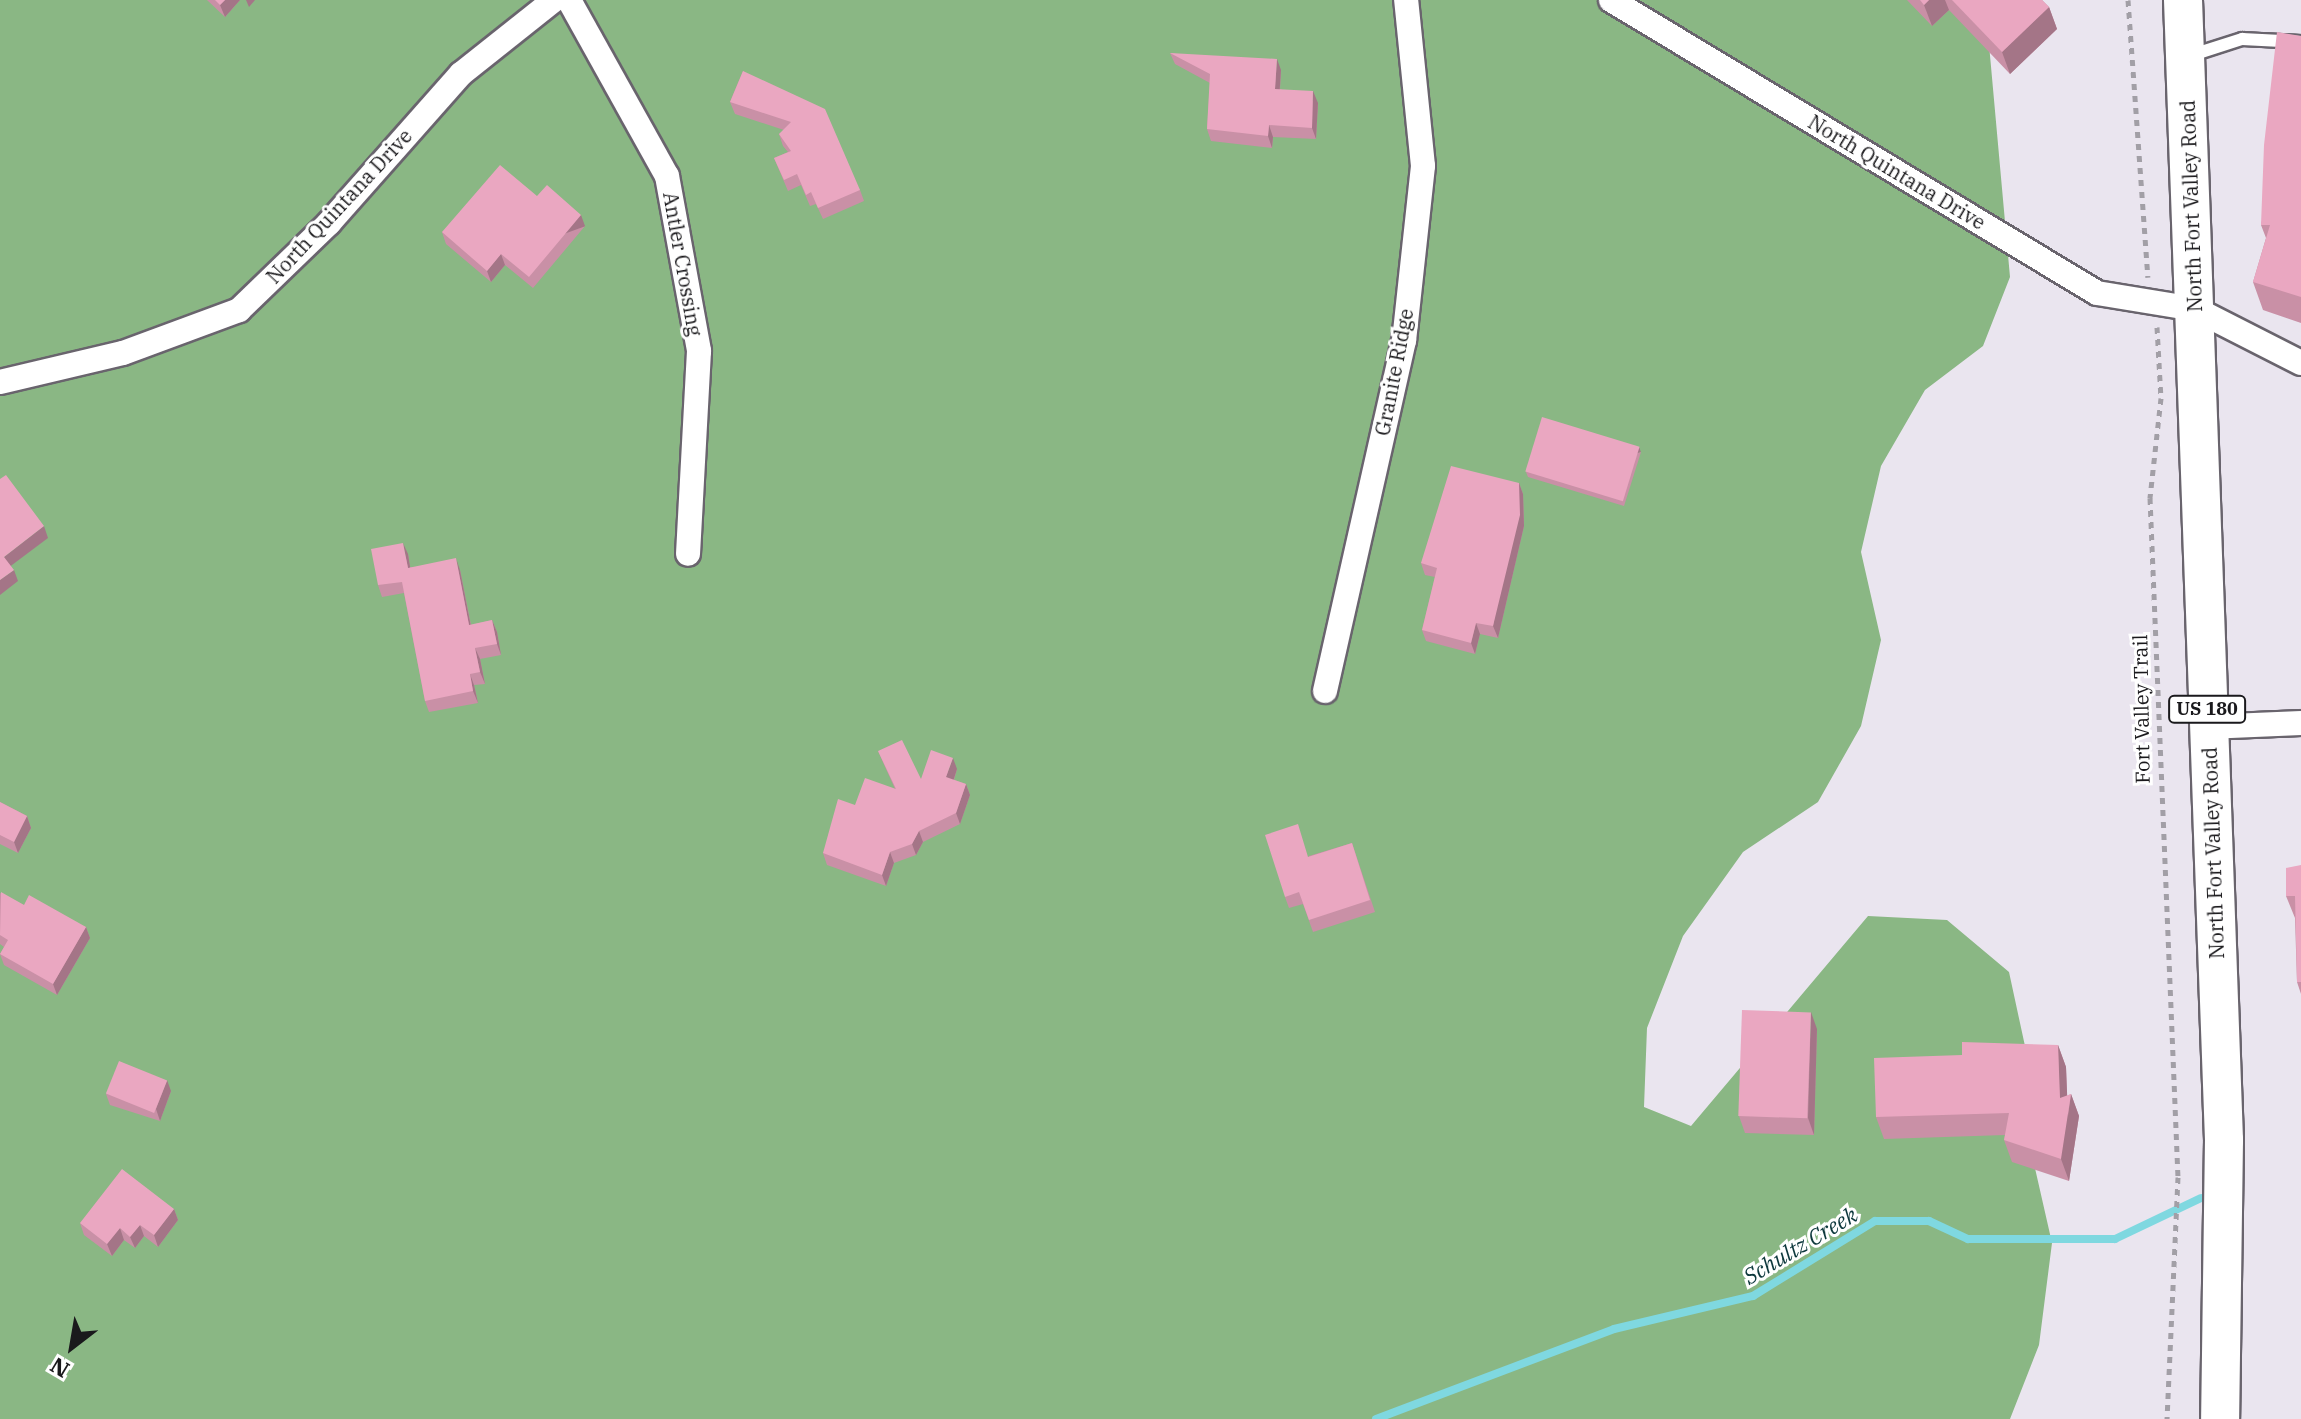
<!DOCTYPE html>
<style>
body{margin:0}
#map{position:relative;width:2301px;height:1419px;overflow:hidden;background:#eae5ef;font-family:"IBM Plex Serif",serif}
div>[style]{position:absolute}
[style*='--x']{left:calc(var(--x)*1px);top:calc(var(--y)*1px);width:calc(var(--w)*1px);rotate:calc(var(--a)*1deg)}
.forest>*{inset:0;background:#8ab784}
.stream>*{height:8px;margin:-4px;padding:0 4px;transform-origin:4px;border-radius:4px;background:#7fd8e0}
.path>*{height:5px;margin-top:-2.5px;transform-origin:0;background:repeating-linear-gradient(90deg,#a29fa6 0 6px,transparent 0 12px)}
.roads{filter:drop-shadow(2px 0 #69646d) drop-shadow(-2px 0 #69646d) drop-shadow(0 2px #69646d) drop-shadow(0 -2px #69646d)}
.service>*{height:12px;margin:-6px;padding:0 6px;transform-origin:6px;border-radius:6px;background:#fff}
.minor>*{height:24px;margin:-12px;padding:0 12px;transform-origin:12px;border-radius:12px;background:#fff}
.primary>*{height:38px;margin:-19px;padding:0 19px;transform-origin:19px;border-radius:19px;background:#fff}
.wall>*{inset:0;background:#c990a6}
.shaded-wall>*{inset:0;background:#a47587;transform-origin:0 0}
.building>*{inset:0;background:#eaa7c1;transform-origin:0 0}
span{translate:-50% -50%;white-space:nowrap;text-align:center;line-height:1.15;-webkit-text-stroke:6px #fff;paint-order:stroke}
.shield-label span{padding:2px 6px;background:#fff;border:2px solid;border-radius:6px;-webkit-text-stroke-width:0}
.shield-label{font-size:18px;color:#1a191c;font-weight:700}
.street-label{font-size:20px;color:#1a191c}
.water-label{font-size:22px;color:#0d383c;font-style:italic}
.north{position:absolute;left:32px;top:1307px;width:80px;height:80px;-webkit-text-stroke:6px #fff;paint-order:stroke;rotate:211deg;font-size:22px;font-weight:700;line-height:32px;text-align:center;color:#1a191c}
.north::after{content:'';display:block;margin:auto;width:28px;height:36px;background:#1a191c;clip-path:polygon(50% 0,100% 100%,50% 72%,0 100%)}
</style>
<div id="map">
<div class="forest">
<div style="clip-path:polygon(0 0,1985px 0,2010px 277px,1983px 346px,1925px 390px,1881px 466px,1861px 552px,1881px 640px,1861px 726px,1818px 802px,1743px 852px,1683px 936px,1647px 1028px,1644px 1107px,1691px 1126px,1868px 916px,1947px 920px,2009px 972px,2028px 1060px,2032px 1155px,2052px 1243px,2039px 1345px,2010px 1419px,0 1419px)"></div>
</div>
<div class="stream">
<div style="--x:1376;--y:1419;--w:254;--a:-20.7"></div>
<div style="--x:1614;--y:1329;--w:143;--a:-13.4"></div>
<div style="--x:1753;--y:1296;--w:143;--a:-31.6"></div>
<div style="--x:1875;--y:1221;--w:54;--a:0"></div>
<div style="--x:1929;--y:1221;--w:43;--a:24.8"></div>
<div style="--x:1968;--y:1239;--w:147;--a:0"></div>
<div style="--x:2115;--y:1239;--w:95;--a:-25.5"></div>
</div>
<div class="path">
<div style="--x:2128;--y:0;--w:278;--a:85.9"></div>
<div style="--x:2157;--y:327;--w:71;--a:86.8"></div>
<div style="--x:2161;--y:398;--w:101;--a:96.3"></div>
<div style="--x:2150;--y:498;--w:680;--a:87.64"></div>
<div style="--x:2178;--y:1177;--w:242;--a:92.6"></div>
</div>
<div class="roads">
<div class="service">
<div style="--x:2189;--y:56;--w:56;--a:-17.8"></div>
<div style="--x:2242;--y:39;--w:59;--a:2.9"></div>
</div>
<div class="minor">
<div style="--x:569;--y:0;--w:201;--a:60.9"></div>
<div style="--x:667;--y:176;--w:178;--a:79.6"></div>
<div style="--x:699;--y:351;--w:203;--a:93.1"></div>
<div style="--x:1611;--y:0;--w:567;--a:31.08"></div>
<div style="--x:2097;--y:293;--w:99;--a:9.3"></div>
<div style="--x:2195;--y:309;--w:119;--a:27"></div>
<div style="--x:0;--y:382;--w:126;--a:-13.3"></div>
<div style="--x:123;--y:353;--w:124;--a:-20.3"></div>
<div style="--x:239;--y:310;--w:125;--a:-44"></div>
<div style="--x:329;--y:223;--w:199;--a:-48.5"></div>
<div style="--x:461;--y:74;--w:119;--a:-38.5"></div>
<div style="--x:1325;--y:691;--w:359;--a:-77.3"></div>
<div style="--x:1404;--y:341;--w:176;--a:-83.8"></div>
<div style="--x:1423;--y:166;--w:167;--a:-95.8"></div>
<div style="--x:2207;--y:727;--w:94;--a:-2.4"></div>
</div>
<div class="primary">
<div style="--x:2183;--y:0;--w:1141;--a:87.94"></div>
<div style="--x:2224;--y:1140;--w:279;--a:90.8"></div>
</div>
</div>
<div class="wall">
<div style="clip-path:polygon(207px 0,240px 0,225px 17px)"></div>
<div style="clip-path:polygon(1907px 0,2042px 0,2049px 7px,2057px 29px,2010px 74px,1949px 10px,1932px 26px)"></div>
<div style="clip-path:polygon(2301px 36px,2301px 323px,2263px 310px,2253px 282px,2266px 238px,2261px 225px)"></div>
<div style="clip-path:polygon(1170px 53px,1281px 70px,1280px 89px,1318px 103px,1316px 139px,1273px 137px,1272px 148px,1211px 141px,1207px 129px,1210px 83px,1175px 64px)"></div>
<div style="clip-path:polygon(743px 71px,860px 190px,864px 201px,823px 219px,816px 204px,810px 206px,801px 185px,788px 191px,774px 158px,788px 152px,783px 146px,779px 134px,784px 130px,735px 114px,730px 102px)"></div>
<div style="clip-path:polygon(537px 196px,585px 226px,533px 288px,505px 265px,491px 282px,446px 244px,442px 232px)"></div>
<div style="clip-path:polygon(1641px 452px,1624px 506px,1528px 477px,1526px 472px)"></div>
<div style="clip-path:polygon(1519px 483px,1523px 494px,1524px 526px,1498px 638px,1480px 634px,1475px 654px,1426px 641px,1422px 630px,1435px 577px,1425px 575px,1421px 563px)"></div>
<div style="clip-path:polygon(408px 554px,410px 567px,460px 570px,471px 625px,492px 620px,497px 632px,501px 655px,480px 659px,485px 684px,474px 685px,478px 703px,429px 712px,425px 701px,404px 593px,382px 597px,378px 585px)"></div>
<div style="clip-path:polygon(878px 751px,921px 779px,957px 769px,954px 780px,966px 784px,970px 795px,960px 824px,923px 842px,916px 855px,894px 863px,886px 886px,827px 865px,823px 853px,855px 805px,895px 789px)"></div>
<div style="clip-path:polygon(0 802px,27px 816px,31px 828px,18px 853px,0 844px)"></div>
<div style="clip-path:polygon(1352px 843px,1375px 912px,1313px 932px,1303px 904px,1289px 908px,1285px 897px,1309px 856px)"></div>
<div style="clip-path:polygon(2301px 865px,2301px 994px,2297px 982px,2295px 918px,2286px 896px)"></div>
<div style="clip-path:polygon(0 893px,24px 905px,86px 927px,90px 938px,57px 995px,4px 965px,0 954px,4px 947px,0 944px)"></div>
<div style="clip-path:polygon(1817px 1029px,1814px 1135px,1745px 1133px,1739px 1116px)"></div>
<div style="clip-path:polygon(2058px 1045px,2066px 1067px,2067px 1096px,2071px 1094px,2079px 1116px,2069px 1181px,2012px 1162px,2004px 1140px,2005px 1135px,1884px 1139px,1876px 1117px,1962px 1055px)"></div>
<div style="clip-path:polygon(171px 1091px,160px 1121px,110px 1105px,106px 1094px)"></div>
<div style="clip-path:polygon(174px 1209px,178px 1220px,158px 1247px,144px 1236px,135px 1248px,124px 1240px,112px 1256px,84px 1235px,80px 1223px)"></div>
</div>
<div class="shaded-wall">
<div style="clip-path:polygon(225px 0,240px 0,225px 17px,220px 5px)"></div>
<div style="clip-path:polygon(246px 0,255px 0,249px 7px)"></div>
<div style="clip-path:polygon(1929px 0,1945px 0,1949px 10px,1932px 26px,1924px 5px)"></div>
<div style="clip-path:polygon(2049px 7px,2057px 29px,2010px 74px,2002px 52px)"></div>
<div style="clip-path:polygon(1277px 59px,1281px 70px,1279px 101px,1275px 89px)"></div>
<div style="clip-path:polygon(1313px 91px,1318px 103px,1316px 139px,1312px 128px)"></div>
<div style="clip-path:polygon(1269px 125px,1273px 137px,1272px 148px,1268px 136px)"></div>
<div style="left:581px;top:215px;width:12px;height:81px;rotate:70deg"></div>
<div style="clip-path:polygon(501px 254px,505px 265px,491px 282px,487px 271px)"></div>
<div style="left:1639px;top:447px;width:5px;height:57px;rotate:68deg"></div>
<div style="clip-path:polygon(1519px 483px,1523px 494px,1524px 526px,1498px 638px,1493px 626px)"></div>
<div style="clip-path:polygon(44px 526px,48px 538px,8px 568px,4px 557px)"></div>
<div style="clip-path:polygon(403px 543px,408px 554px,412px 579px,408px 568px)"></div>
<div style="clip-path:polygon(456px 558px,460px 570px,473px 637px,469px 625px)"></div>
<div style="clip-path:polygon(14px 570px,18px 581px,0 595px,0 580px)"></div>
<div style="clip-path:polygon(492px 620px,497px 632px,501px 655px,497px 644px)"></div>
<div style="clip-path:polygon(1476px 623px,1480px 634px,1475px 654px,1471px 643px)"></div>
<div style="clip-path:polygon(475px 648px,480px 659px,485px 684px,480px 672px)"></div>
<div style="clip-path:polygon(470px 674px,474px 685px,478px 703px,473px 691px)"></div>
<div style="clip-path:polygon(953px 758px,957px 769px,951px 788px,946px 777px)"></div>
<div style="clip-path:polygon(966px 784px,970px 795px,960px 824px,956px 813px)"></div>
<div style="clip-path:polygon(27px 816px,31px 828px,18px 853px,14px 842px)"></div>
<div style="clip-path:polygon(919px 831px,923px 842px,916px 855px,912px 844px)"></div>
<div style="clip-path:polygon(890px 852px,894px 863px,886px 886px,882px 875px)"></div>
<div style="clip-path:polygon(86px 927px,90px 938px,57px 995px,53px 984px)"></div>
<div style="clip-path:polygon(1811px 1012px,1817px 1029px,1814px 1135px,1808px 1118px)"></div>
<div style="clip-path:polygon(2058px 1045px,2066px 1067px,2068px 1116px,2071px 1094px,2079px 1116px,2069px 1181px,2061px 1159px)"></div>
<div style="clip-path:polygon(167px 1080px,171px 1091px,160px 1121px,156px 1109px)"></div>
<div style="clip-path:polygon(174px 1209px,178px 1220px,158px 1247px,154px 1235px)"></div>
<div style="clip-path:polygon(140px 1225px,144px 1236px,135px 1248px,130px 1237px)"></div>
<div style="clip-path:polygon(120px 1228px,124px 1240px,112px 1256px,107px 1244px)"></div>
</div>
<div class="building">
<div style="clip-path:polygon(215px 0,225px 0,220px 5px)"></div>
<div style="clip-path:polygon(1920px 0,1929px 0,1924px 5px)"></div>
<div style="clip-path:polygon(1952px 0,2042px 0,2049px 7px,2002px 52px)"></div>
<div style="clip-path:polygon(2277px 32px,2301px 36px,2301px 297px,2253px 282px,2270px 225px,2261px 225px,2264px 145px)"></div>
<div style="clip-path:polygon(1170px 53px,1277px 59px,1275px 89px,1313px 91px,1312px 128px,1269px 125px,1268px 136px,1207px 129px,1210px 74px)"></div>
<div style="clip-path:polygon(743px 71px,825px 109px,860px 190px,818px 208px,811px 192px,806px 195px,797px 174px,784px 180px,774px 158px,791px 151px,779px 134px,791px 122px,730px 102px)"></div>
<div style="clip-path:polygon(500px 165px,537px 196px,547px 185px,581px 215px,529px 277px,501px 254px,487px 271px,442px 232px)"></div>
<div style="left:1542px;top:417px;width:102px;height:57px;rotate:17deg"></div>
<div style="clip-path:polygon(1451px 466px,1519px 483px,1520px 515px,1493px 626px,1476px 623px,1471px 643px,1422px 630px,1437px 568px,1421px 563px)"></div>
<div style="clip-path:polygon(6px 475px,44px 526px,4px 557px,14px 570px,0 580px,0 479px)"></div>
<div style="clip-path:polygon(403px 543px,408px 568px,456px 558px,469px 625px,492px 620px,497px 644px,475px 648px,480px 672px,470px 674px,473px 691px,425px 701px,402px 582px,378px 585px,371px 549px)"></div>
<div style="clip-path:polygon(902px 740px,921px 779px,931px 750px,953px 758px,946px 777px,966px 784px,956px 813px,919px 831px,912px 844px,890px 852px,882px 875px,823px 853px,838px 799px,855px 805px,865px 778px,896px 789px,878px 751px)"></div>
<div style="clip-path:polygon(0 802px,27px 816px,14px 842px,0 835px)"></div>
<div style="clip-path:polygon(1298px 824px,1308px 857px,1352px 843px,1370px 900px,1309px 920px,1299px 892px,1285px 897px,1265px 835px)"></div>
<div style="clip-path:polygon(2301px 865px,2301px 982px,2297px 982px,2295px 896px,2286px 896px,2286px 868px)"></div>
<div style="clip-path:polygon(1px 892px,24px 905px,29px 895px,86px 927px,53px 984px,0 954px,8px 940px,0 935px)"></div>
<div style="left:1742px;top:1010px;width:69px;height:106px;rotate:2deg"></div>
<div style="clip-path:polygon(1962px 1042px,2058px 1045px,2060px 1098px,2071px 1094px,2061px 1159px,2004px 1140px,2009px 1113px,1876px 1117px,1874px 1058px,1962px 1055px)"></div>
<div style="left:119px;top:1061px;width:52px;height:35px;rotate:22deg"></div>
<div style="clip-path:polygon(122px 1169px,174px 1209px,154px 1235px,140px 1225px,130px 1237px,120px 1228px,107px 1244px,80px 1223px)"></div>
</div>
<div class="shield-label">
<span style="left:2207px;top:709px">US 180</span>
</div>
<div class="street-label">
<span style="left:1897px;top:172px;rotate:31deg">North Quintana Drive</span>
<span style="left:339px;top:206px;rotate:-47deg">North Quintana Drive</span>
<span style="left:2191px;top:206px;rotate:-92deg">North Fort Valley Road</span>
<span style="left:683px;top:264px;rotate:80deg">Antler Crossing</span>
<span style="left:1394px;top:372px;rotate:-79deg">Granite Ridge</span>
<span style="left:2141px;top:709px;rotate:-91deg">Fort Valley Trail</span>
<span style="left:2213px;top:853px;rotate:-92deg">North Fort Valley Road</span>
</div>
<div class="water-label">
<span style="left:1800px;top:1245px;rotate:-31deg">Schultz Creek</span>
</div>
<div class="north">N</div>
</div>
